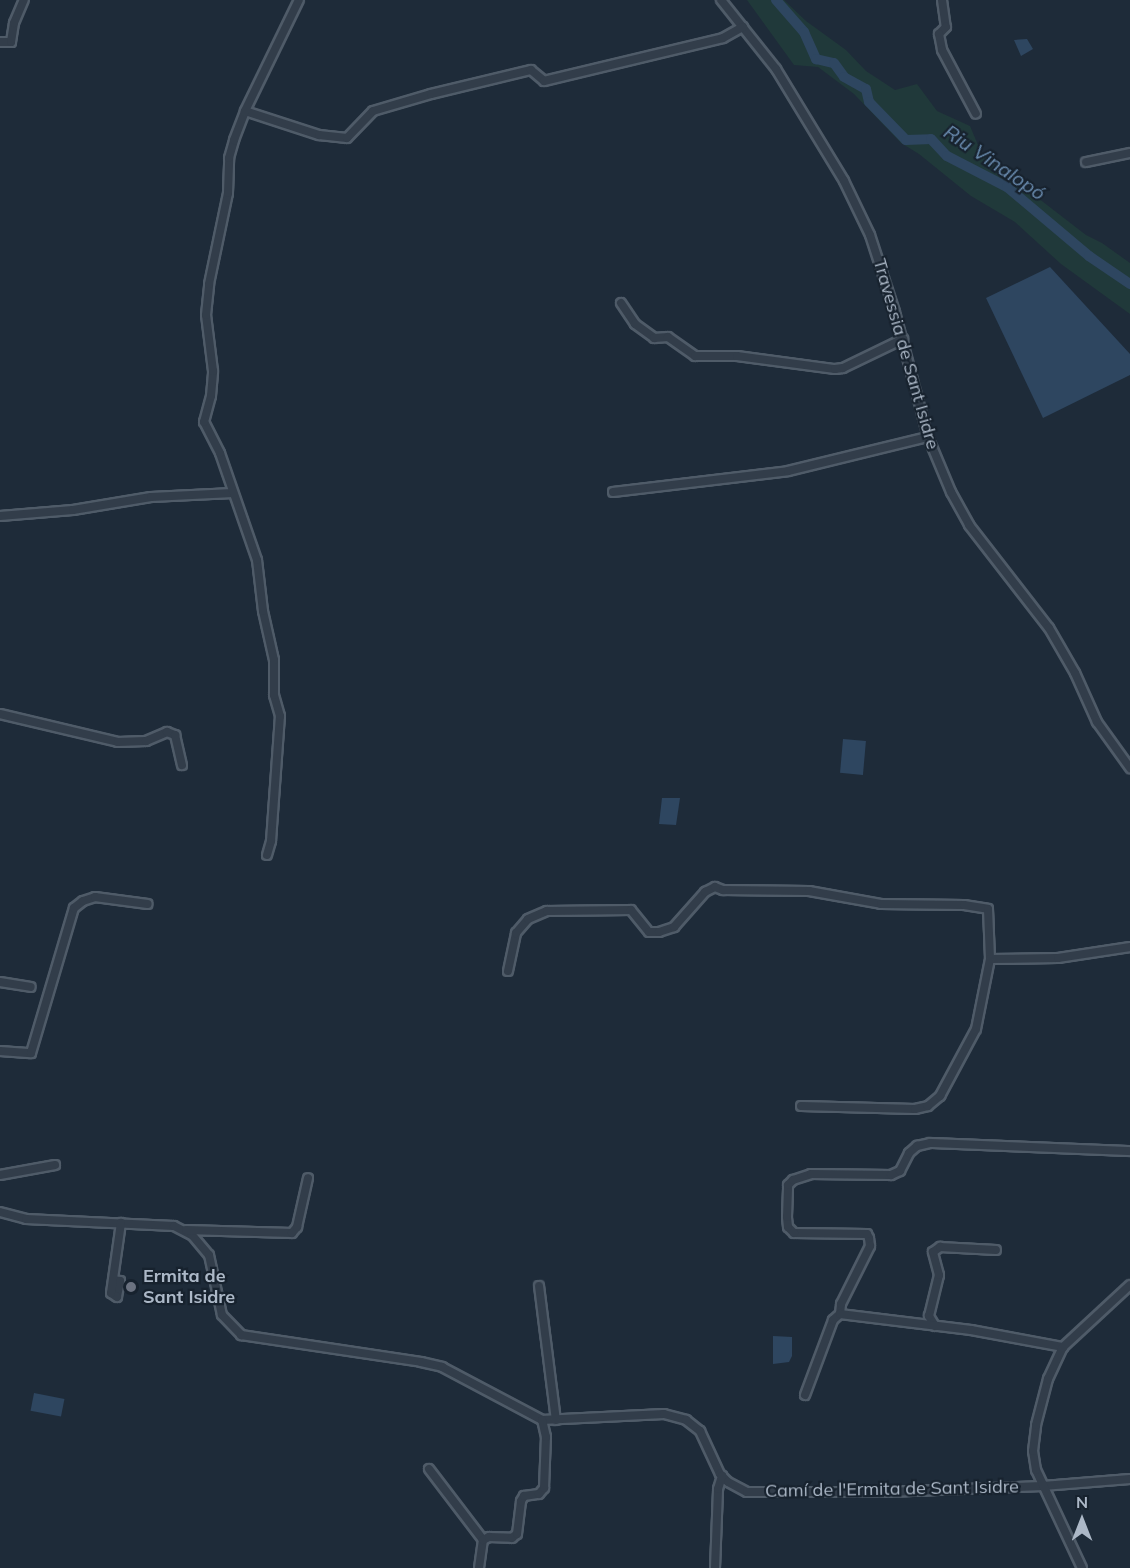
<!DOCTYPE html>
<meta charset="utf-8">
<style>
body{margin:0}
#map{position:relative;width:1130px;height:1568px;overflow:hidden;background:#1e2b39;font-family:Mulish,sans-serif}
div>[style]{position:absolute}
[style*='--x']{left:calc(var(--x)*1px);top:calc(var(--y)*1px);width:calc(var(--w)*1px);rotate:calc(var(--a)*1deg)}
.green>*{inset:0;background:#20393a}
.water>*{inset:0;background:#2e4660;transform-origin:0 0}
.river>*{height:10px;margin:-5px;padding:0 5px;transform-origin:5px;border-radius:5px;background:#2e4660}
.roads{filter:drop-shadow(2px 0 #4f5b68) drop-shadow(-2px 0 #4f5b68) drop-shadow(0 2px #4f5b68) drop-shadow(0 -2px #4f5b68)}
.minor>*{height:8px;margin:-4px;padding:0 4px;transform-origin:4px;border-radius:4px;background:#323d4a}
.dots>*{width:16px;height:16px;translate:-50% -50%;box-sizing:border-box;border:3px solid #17222e;border-radius:50%}
span{translate:-50% -50%;white-space:nowrap;text-align:center;line-height:1.15;-webkit-text-stroke:4.5px #17222e;paint-order:stroke}
.street-label{font-size:18px;color:#acb8c7}
.poi-label{font-size:18px;color:#acb8c7;font-weight:700}
.left{translate:0 -50%;text-align:left}
.water-label{font-size:20px;color:#698bae;font-style:italic}
.north{position:absolute;left:1052px;top:1490px;width:60px;height:60px;-webkit-text-stroke:4px #17222e;paint-order:stroke;rotate:0deg;font-size:16px;font-weight:700;line-height:24px;text-align:center;color:#acb8c7}
.north::after{content:'';display:block;margin:auto;width:21px;height:27px;background:#acb8c7;clip-path:polygon(50% 0,100% 100%,50% 72%,0 100%)}
</style>
<div id="map">
<div class="green">
<div style="clip-path:polygon(747px 0,784px 0,806px 21px,846px 50px,866px 71px,895px 90px,917px 84px,937px 111px,970px 126px,981px 152px,1012px 178px,1086px 235px,1102px 243px,1130px 263px,1130px 314px,1061px 264px,1015px 222px,971px 196px,919px 154px,901px 143px,854px 94px,818px 67px,794px 65px)"></div>
</div>
<div class="water">
<div style="clip-path:polygon(1027px 39px,1033px 49px,1021px 56px,1014px 40px)"></div>
<div style="clip-path:polygon(1050px 267px,1130px 354px,1130px 375px,1043px 418px,986px 298px)"></div>
<div style="left:843px;top:739px;width:23px;height:34px;rotate:5deg"></div>
<div style="clip-path:polygon(662px 798px,680px 798px,676px 825px,659px 824px)"></div>
<div style="clip-path:polygon(773px 1336px,792px 1337px,792px 1356px,789px 1362px,773px 1364px)"></div>
<div style="left:34px;top:1393px;width:31px;height:18px;rotate:11deg"></div>
</div>
<div class="river">
<div style="--x:776;--y:0;--w:43;--a:48.8"></div>
<div style="--x:804;--y:32;--w:30;--a:66"></div>
<div style="--x:816;--y:59;--w:18;--a:13"></div>
<div style="--x:834;--y:63;--w:17;--a:54"></div>
<div style="--x:844;--y:77;--w:25;--a:29"></div>
<div style="--x:866;--y:89;--w:13;--a:77"></div>
<div style="--x:869;--y:102;--w:53;--a:45.8"></div>
<div style="--x:906;--y:140;--w:25;--a:-2"></div>
<div style="--x:931;--y:139;--w:23;--a:47"></div>
<div style="--x:947;--y:156;--w:68;--a:27.3"></div>
<div style="--x:1007;--y:187;--w:107;--a:40.1"></div>
<div style="--x:1089;--y:256;--w:50;--a:34.3"></div>
</div>
<div class="roads">
<div class="minor">
<div style="--x:721;--y:0;--w:88;--a:51.4"></div>
<div style="--x:776;--y:69;--w:131;--a:58.7"></div>
<div style="--x:844;--y:181;--w:60;--a:64.3"></div>
<div style="--x:870;--y:235;--w:81;--a:72"></div>
<div style="--x:895;--y:312;--w:129;--a:75.2"></div>
<div style="--x:928;--y:437;--w:60;--a:67.3"></div>
<div style="--x:951;--y:492;--w:38;--a:61"></div>
<div style="--x:969;--y:525;--w:130;--a:52.2"></div>
<div style="--x:1049;--y:628;--w:52;--a:60"></div>
<div style="--x:1075;--y:673;--w:54;--a:65.8"></div>
<div style="--x:1097;--y:722;--w:57;--a:54.3"></div>
<div style="--x:942;--y:0;--w:27;--a:82"></div>
<div style="--x:946;--y:27;--w:10;--a:135"></div>
<div style="--x:939;--y:34;--w:16;--a:79"></div>
<div style="--x:942;--y:50;--w:72;--a:62"></div>
<div style="--x:0;--y:42;--w:11;--a:0"></div>
<div style="--x:11;--y:42;--w:19;--a:-81"></div>
<div style="--x:14;--y:23;--w:25;--a:-67"></div>
<div style="--x:245;--y:111;--w:78;--a:18"></div>
<div style="--x:319;--y:135;--w:28;--a:6"></div>
<div style="--x:347;--y:138;--w:37;--a:-46"></div>
<div style="--x:373;--y:111;--w:60;--a:-16.3"></div>
<div style="--x:431;--y:94;--w:103;--a:-13.5"></div>
<div style="--x:531;--y:70;--w:17;--a:40"></div>
<div style="--x:544;--y:81;--w:184;--a:-13.5"></div>
<div style="--x:723;--y:38;--w:23;--a:-29"></div>
<div style="--x:1086;--y:162;--w:45;--a:-11.6"></div>
<div style="--x:621;--y:303;--w:25;--a:56"></div>
<div style="--x:635;--y:324;--w:24;--a:36"></div>
<div style="--x:654;--y:338;--w:14;--a:-4"></div>
<div style="--x:668;--y:337;--w:33;--a:35"></div>
<div style="--x:695;--y:356;--w:42;--a:0"></div>
<div style="--x:737;--y:356;--w:99;--a:7.6"></div>
<div style="--x:835;--y:369;--w:8;--a:-7"></div>
<div style="--x:843;--y:368;--w:67;--a:-25.8"></div>
<div style="--x:613;--y:492;--w:176;--a:-6.8"></div>
<div style="--x:788;--y:471;--w:144;--a:-13.7"></div>
<div style="--x:0;--y:516;--w:73;--a:-4.7"></div>
<div style="--x:73;--y:510;--w:79;--a:-9.5"></div>
<div style="--x:151;--y:497;--w:82;--a:-2.8"></div>
<div style="--x:0;--y:714;--w:121;--a:13.3"></div>
<div style="--x:118;--y:742;--w:28;--a:-2"></div>
<div style="--x:146;--y:741;--w:23;--a:-23"></div>
<div style="--x:167;--y:732;--w:9;--a:21"></div>
<div style="--x:175;--y:735;--w:31;--a:77"></div>
<div style="--x:267;--y:855;--w:15;--a:-74"></div>
<div style="--x:271;--y:841;--w:125;--a:-85.9"></div>
<div style="--x:280;--y:716;--w:22;--a:-106"></div>
<div style="--x:274;--y:695;--w:35;--a:-90"></div>
<div style="--x:274;--y:660;--w:50;--a:-102.7"></div>
<div style="--x:263;--y:611;--w:51;--a:-96.7"></div>
<div style="--x:257;--y:560;--w:113;--a:-109.1"></div>
<div style="--x:220;--y:453;--w:35;--a:-117"></div>
<div style="--x:204;--y:422;--w:27;--a:-75"></div>
<div style="--x:211;--y:396;--w:25;--a:-85"></div>
<div style="--x:213;--y:371;--w:56;--a:-97.1"></div>
<div style="--x:206;--y:315;--w:31;--a:-84"></div>
<div style="--x:209;--y:284;--w:93;--a:-78.2"></div>
<div style="--x:228;--y:193;--w:35;--a:-88"></div>
<div style="--x:229;--y:158;--w:19;--a:-74"></div>
<div style="--x:234;--y:140;--w:31;--a:-69"></div>
<div style="--x:245;--y:111;--w:123;--a:-64.1"></div>
<div style="--x:508;--y:971;--w:39;--a:-78"></div>
<div style="--x:516;--y:933;--w:18;--a:-49"></div>
<div style="--x:528;--y:919;--w:21;--a:-23"></div>
<div style="--x:547;--y:911;--w:84;--a:-0.7"></div>
<div style="--x:631;--y:910;--w:28;--a:51"></div>
<div style="--x:649;--y:932;--w:10;--a:0"></div>
<div style="--x:659;--y:932;--w:16;--a:-18"></div>
<div style="--x:674;--y:927;--w:47;--a:-48.5"></div>
<div style="--x:705;--y:892;--w:11;--a:-27"></div>
<div style="--x:715;--y:887;--w:9;--a:21"></div>
<div style="--x:723;--y:890;--w:86;--a:0.7"></div>
<div style="--x:809;--y:891;--w:73;--a:10.2"></div>
<div style="--x:881;--y:904;--w:83;--a:0.7"></div>
<div style="--x:964;--y:905;--w:24;--a:9"></div>
<div style="--x:988;--y:909;--w:50;--a:87.7"></div>
<div style="--x:990;--y:959;--w:68;--a:-0.8"></div>
<div style="--x:1058;--y:958;--w:73;--a:-8.7"></div>
<div style="--x:0;--y:982;--w:31;--a:9"></div>
<div style="--x:0;--y:1051;--w:31;--a:4"></div>
<div style="--x:31;--y:1053;--w:151;--a:-73.5"></div>
<div style="--x:74;--y:908;--w:11;--a:-38"></div>
<div style="--x:83;--y:901;--w:13;--a:-18"></div>
<div style="--x:95;--y:897;--w:53;--a:7.5"></div>
<div style="--x:801;--y:1106;--w:114;--a:1.5"></div>
<div style="--x:915;--y:1109;--w:13;--a:-13"></div>
<div style="--x:928;--y:1106;--w:16;--a:-40"></div>
<div style="--x:940;--y:1096;--w:76;--a:-61.8"></div>
<div style="--x:976;--y:1029;--w:71;--a:-78.7"></div>
<div style="--x:0;--y:1175;--w:56;--a:-10.3"></div>
<div style="--x:0;--y:1212;--w:27;--a:15"></div>
<div style="--x:26;--y:1219;--w:148;--a:2.7"></div>
<div style="--x:174;--y:1226;--w:20;--a:27"></div>
<div style="--x:192;--y:1235;--w:26;--a:50"></div>
<div style="--x:209;--y:1255;--w:61;--a:77.8"></div>
<div style="--x:222;--y:1315;--w:28;--a:46"></div>
<div style="--x:241;--y:1335;--w:182;--a:8.5"></div>
<div style="--x:421;--y:1362;--w:22;--a:13"></div>
<div style="--x:442;--y:1367;--w:113;--a:27.9"></div>
<div style="--x:542;--y:1420;--w:122;--a:-2.8"></div>
<div style="--x:664;--y:1414;--w:23;--a:15"></div>
<div style="--x:686;--y:1420;--w:18;--a:38"></div>
<div style="--x:700;--y:1431;--w:47;--a:65.1"></div>
<div style="--x:720;--y:1474;--w:11;--a:45"></div>
<div style="--x:728;--y:1482;--w:21;--a:28"></div>
<div style="--x:747;--y:1492;--w:140;--a:0"></div>
<div style="--x:887;--y:1492;--w:156;--a:-2.2"></div>
<div style="--x:1043;--y:1486;--w:87;--a:-4.6"></div>
<div style="--x:186;--y:1230;--w:106;--a:1.6"></div>
<div style="--x:292;--y:1233;--w:8;--a:-50"></div>
<div style="--x:297;--y:1227;--w:50;--a:-77.3"></div>
<div style="--x:113;--y:1280;--w:7;--a:8"></div>
<div style="--x:120;--y:1281;--w:16;--a:101"></div>
<div style="--x:117;--y:1297;--w:7;--a:-146"></div>
<div style="--x:111;--y:1293;--w:71;--a:-81.9"></div>
<div style="--x:539;--y:1286;--w:135;--a:82.8"></div>
<div style="--x:840;--y:1314;--w:10;--a:-84"></div>
<div style="--x:841;--y:1304;--w:65;--a:-63.4"></div>
<div style="--x:870;--y:1246;--w:8;--a:-97"></div>
<div style="--x:869;--y:1238;--w:4;--a:-117"></div>
<div style="--x:867;--y:1234;--w:73;--a:-179.2"></div>
<div style="--x:794;--y:1233;--w:8;--a:-135"></div>
<div style="--x:788;--y:1227;--w:10;--a:-96"></div>
<div style="--x:787;--y:1217;--w:32;--a:-88"></div>
<div style="--x:788;--y:1185;--w:7;--a:-45"></div>
<div style="--x:793;--y:1180;--w:19;--a:-18"></div>
<div style="--x:811;--y:1174;--w:80;--a:0.7"></div>
<div style="--x:891;--y:1175;--w:10;--a:-24"></div>
<div style="--x:900;--y:1171;--w:20;--a:-63"></div>
<div style="--x:909;--y:1153;--w:11;--a:-41"></div>
<div style="--x:917;--y:1146;--w:13;--a:-13"></div>
<div style="--x:930;--y:1143;--w:200;--a:2.3"></div>
<div style="--x:935;--y:1326;--w:12;--a:-121"></div>
<div style="--x:929;--y:1316;--w:42;--a:-76.3"></div>
<div style="--x:939;--y:1275;--w:24;--a:-105"></div>
<div style="--x:933;--y:1252;--w:9;--a:-36"></div>
<div style="--x:940;--y:1247;--w:56;--a:3.1"></div>
<div style="--x:805;--y:1395;--w:80;--a:-69.5"></div>
<div style="--x:833;--y:1320;--w:9;--a:-41"></div>
<div style="--x:840;--y:1314;--w:132;--a:7"></div>
<div style="--x:971;--y:1330;--w:94;--a:10.5"></div>
<div style="--x:429;--y:1469;--w:89;--a:52.7"></div>
<div style="--x:479;--y:1568;--w:28;--a:-82"></div>
<div style="--x:483;--y:1540;--w:7;--a:-27"></div>
<div style="--x:489;--y:1537;--w:23;--a:2"></div>
<div style="--x:512;--y:1538;--w:6;--a:-39"></div>
<div style="--x:517;--y:1534;--w:33;--a:-83"></div>
<div style="--x:521;--y:1501;--w:6;--a:-59"></div>
<div style="--x:524;--y:1496;--w:15;--a:-8"></div>
<div style="--x:539;--y:1494;--w:8;--a:-50"></div>
<div style="--x:544;--y:1488;--w:51;--a:-87.8"></div>
<div style="--x:546;--y:1437;--w:17;--a:-103"></div>
<div style="--x:715;--y:1568;--w:79;--a:-87.8"></div>
<div style="--x:718;--y:1489;--w:14;--a:-73"></div>
<div style="--x:1082;--y:1568;--w:108;--a:-115.1"></div>
<div style="--x:1036;--y:1470;--w:19;--a:-99"></div>
<div style="--x:1033;--y:1451;--w:26;--a:-83"></div>
<div style="--x:1036;--y:1425;--w:48;--a:-75.4"></div>
<div style="--x:1048;--y:1379;--w:35;--a:-65"></div>
<div style="--x:1063;--y:1347;--w:91;--a:-42.8"></div>
</div>
</div>
<div class="dots">
<div style="left:131px;top:1287px;background:#6b7280"></div>
</div>
<div class="street-label">
<span style="left:906px;top:354px;rotate:74deg">Travessia de Sant Isidre</span>
<span style="left:892px;top:1489px;rotate:-1deg">Camí de l'Ermita de Sant Isidre</span>
</div>
<div class="poi-label">
<span class="left" style="left:143px;top:1287px">Ermita de<br>Sant Isidre</span>
</div>
<div class="water-label">
<span style="left:995px;top:162px;rotate:34deg">Riu Vinalopó</span>
</div>
<div class="north">N</div>
</div>
